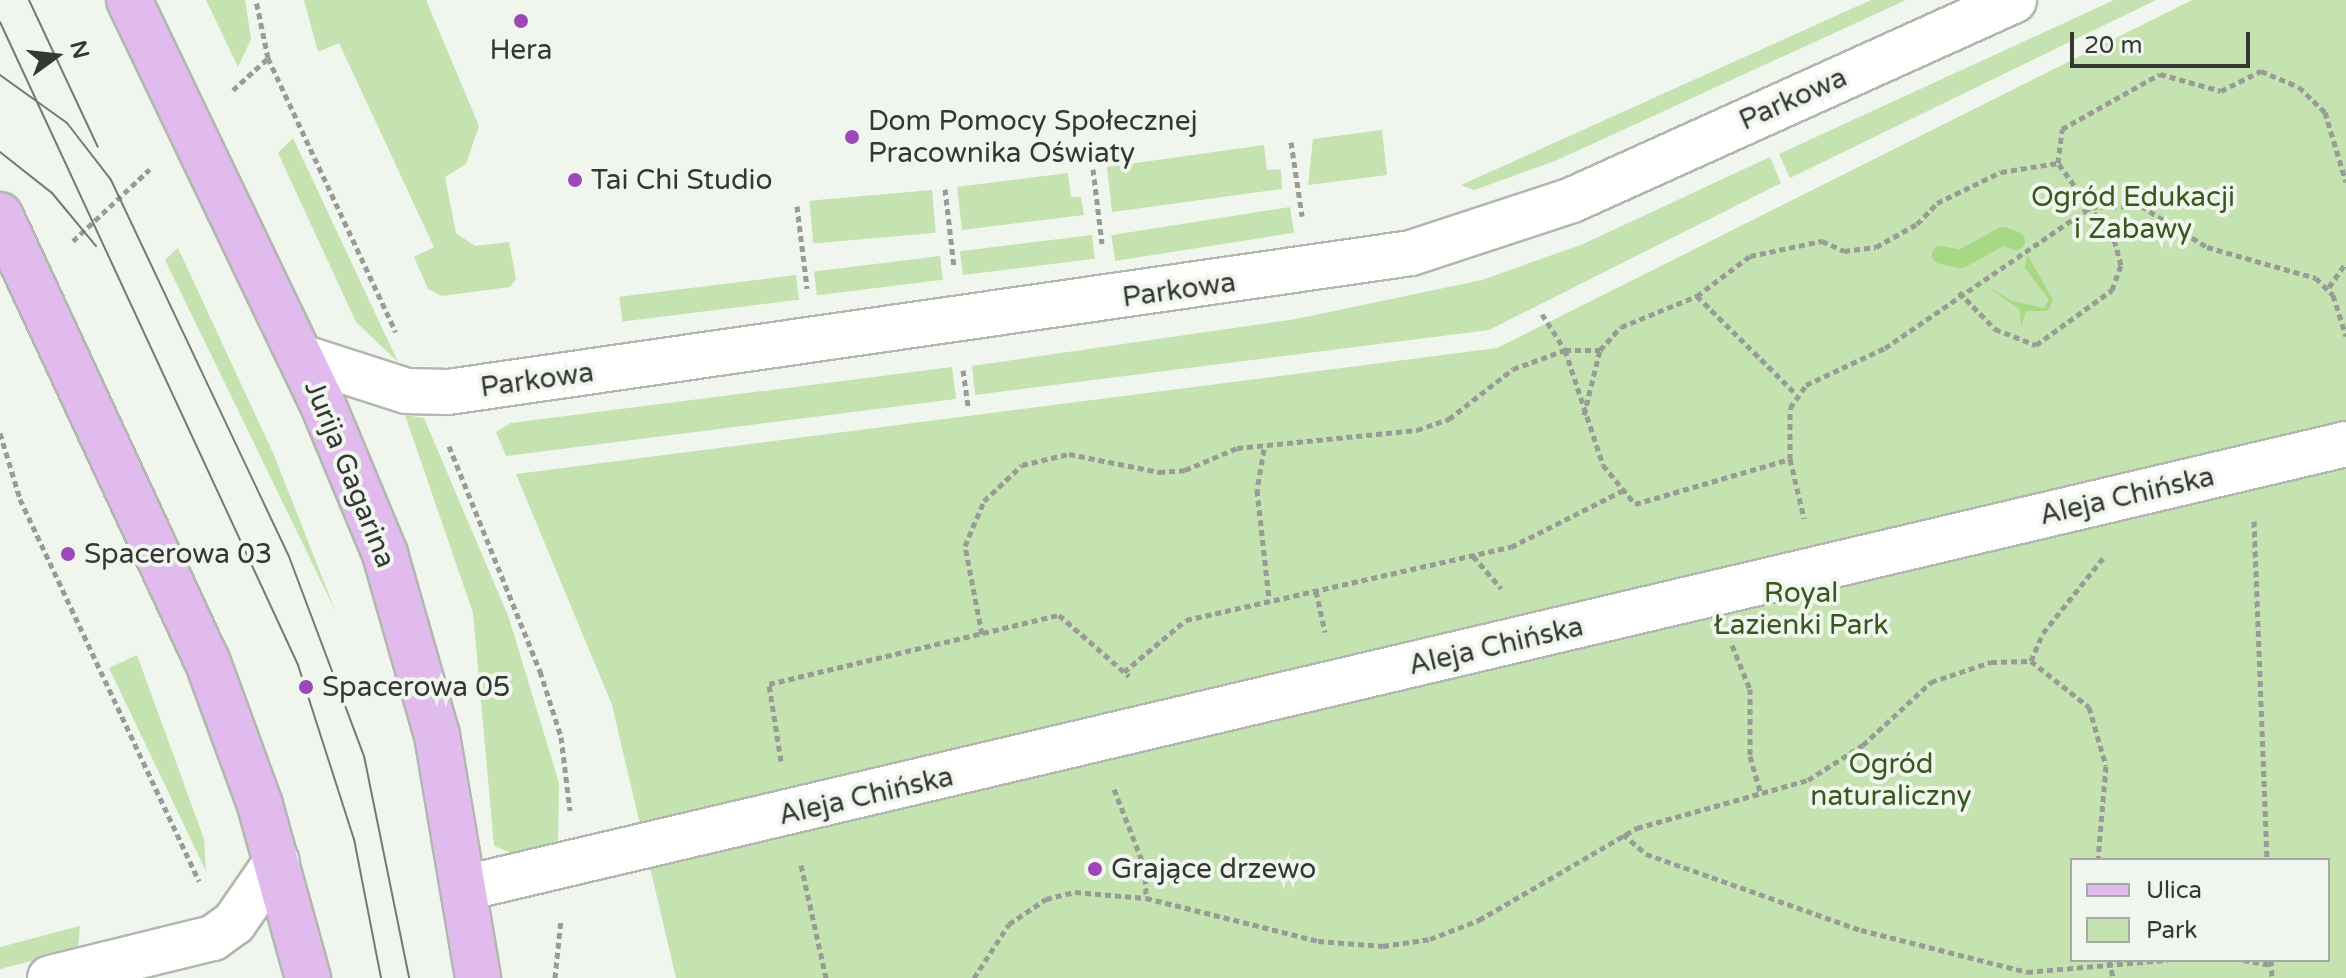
<!DOCTYPE html>
<meta charset="utf-8">
<style>
body{margin:0}
#map{position:relative;width:2346px;height:978px;overflow:hidden;background:#f0f5ed;font-family:"Varela Round",sans-serif}
div>[style]{position:absolute}
[style*='--x']{left:calc(var(--x)*1px);top:calc(var(--y)*1px);width:calc(var(--w)*1px);rotate:calc(var(--a)*1deg)}
.green>*{inset:0;background:#c4e3b0;transform-origin:0 0}
.water>*{inset:0;background:#a7d883}
.stream>*{height:18px;margin:-9px;padding:0 9px;transform-origin:9px;border-radius:9px;background:#a7d883}
.path>*{height:5px;margin-top:-2.5px;transform-origin:0;background:repeating-linear-gradient(90deg,#989b96 0 6px,transparent 0 10px)}
.roads{filter:drop-shadow(2px 0 #b2b7af) drop-shadow(-2px 0 #b2b7af) drop-shadow(0 2px #b2b7af) drop-shadow(0 -2px #b2b7af)}
.minor>*{height:44px;margin:-22px;padding:0 22px;transform-origin:22px;border-radius:22px;background:#fff}
.major>*{height:44px;margin:-22px;padding:0 22px;transform-origin:22px;border-radius:22px;background:#e1bbee}
.tram>*{height:2px;margin:-1px;padding:0 1px;transform-origin:1px;border-radius:1px;background:#767974}
.dots>*{width:22px;height:22px;translate:-50% -50%;box-sizing:border-box;border:4px solid #f0f5ed;border-radius:50%}
span{translate:-50% -50%;white-space:nowrap;text-align:center;line-height:1.15;-webkit-text-stroke:8px #f0f5ed;paint-order:stroke}
.poi-label{font-size:28px;color:#353734}
.left{translate:0 -50%;text-align:left}
.street-label{font-size:28px;color:#353734}
.park-label{font-size:28px;color:#39581f}
.legend{position:absolute;left:2070px;top:858px;width:260px;height:104px;box-sizing:border-box;background:#f0f5ed;border:2px solid #a5a9a3;margin:0;padding:10px 14px;list-style:none;font-size:24px;color:#353734}
.legend li{display:flex;align-items:center;gap:16px;height:40px}
.legend b{width:40px;border:2px solid #a5a9a3}
.north{position:absolute;left:16px;top:16px;width:80px;height:80px;-webkit-text-stroke:6px #f0f5ed;paint-order:stroke;rotate:75deg;font-size:22px;font-weight:700;line-height:32px;text-align:center;color:#353734}
.north::after{content:'';display:block;margin:auto;width:28px;height:36px;background:#353734;clip-path:polygon(50% 0,100% 100%,50% 72%,0 100%)}
.scale{position:absolute;left:2070px;top:32px;width:180px;height:36px;box-sizing:border-box;border:4px solid #353734;border-top:0;padding-left:10px;font-size:24px;line-height:28px;white-space:nowrap;color:#353734;-webkit-text-stroke:6px #f0f5ed;paint-order:stroke}
</style>
<div id="map">
<div class="green">
<div style="clip-path:polygon(206px 0,245px 0,251px 39px,238px 67px)"></div>
<div style="clip-path:polygon(304px 0,426px 0,479px 126px,466px 164px,445px 177px,456px 233px,475px 246px,509px 242px,516px 279px,510px 287px,442px 296px,428px 289px,414px 257px,434px 247px,339px 43px,318px 52px)"></div>
<div style="clip-path:polygon(1871px 0,1906px 0,1555px 161px,1474px 190px,1461px 185px)"></div>
<div style="clip-path:polygon(2114px 0,2156px 0,1790px 178px,1779px 154px)"></div>
<div style="clip-path:polygon(evenodd,2192px 0,2346px 0,2346px 978px,676px 978px,612px 705px,516px 474px,1497px 348px,2192px 0,2072px 860px,2328px 860px,2328px 960px,2072px 960px,2072px 860px)"></div>
<div style="clip-path:polygon(1382px 130px,1387px 175px,1308px 185px,1313px 139px)"></div>
<div style="clip-path:polygon(293px 138px,398px 362px,356px 322px,278px 153px)"></div>
<div style="clip-path:polygon(1264px 145px,1267px 170px,1281px 169px,1282px 189px,1112px 212px,1107px 167px)"></div>
<div style="clip-path:polygon(1770px 157px,1781px 183px,1489px 330px,975px 395px,972px 366px,1296px 319px,1482px 280px,1583px 244px)"></div>
<div style="clip-path:polygon(1068px 173px,1071px 197px,1081px 197px,1084px 215px,962px 230px,957px 187px)"></div>
<div style="left:932px;top:190px;width:43px;height:123px;rotate:85deg"></div>
<div style="left:1290px;top:207px;width:26px;height:181px;rotate:81deg"></div>
<div style="left:1092px;top:235px;width:24px;height:133px;rotate:83deg"></div>
<div style="clip-path:polygon(178px 248px,274px 455px,335px 610px,165px 260px)"></div>
<div style="left:940px;top:256px;width:24px;height:127px;rotate:83deg"></div>
<div style="left:796px;top:275px;width:25px;height:178px;rotate:83deg"></div>
<div style="clip-path:polygon(952px 367px,956px 399px,506px 456px,496px 432px,511px 423px)"></div>
<div style="clip-path:polygon(405px 415px,424px 418px,509px 618px,559px 783px,558px 841px,512px 853px,494px 846px,473px 613px)"></div>
<div style="clip-path:polygon(137px 655px,204px 839px,206px 871px,109px 668px)"></div>
<div style="clip-path:polygon(80px 926px,78px 949px,0 969px,0 947px)"></div>
</div>
<div class="water">
<div style="clip-path:polygon(2027px 254px,2053px 300px,2048px 311px,2026px 311px,2021px 327px,2020px 310px,1985px 285px,2012px 301px,2044px 308px,2049px 300px,2025px 268px)"></div>
</div>
<div class="stream">
<div style="--x:1941;--y:255;--w:20;--a:11"></div>
<div style="--x:1961;--y:259;--w:48;--a:-28.7"></div>
<div style="--x:2003;--y:236;--w:14;--a:21"></div>
</div>
<div class="path">
<div style="--x:268;--y:58;--w:302;--a:65"></div>
<div style="--x:233;--y:90;--w:47;--a:-42.4"></div>
<div style="--x:268;--y:58;--w:59;--a:-101.7"></div>
<div style="--x:1291;--y:142;--w:75;--a:81.5"></div>
<div style="--x:1093;--y:169;--w:75;--a:83.1"></div>
<div style="--x:945;--y:189;--w:79;--a:83.4"></div>
<div style="--x:797;--y:206;--w:83;--a:83"></div>
<div style="--x:73;--y:241;--w:105;--a:-43.1"></div>
<div style="--x:2329;--y:287;--w:29;--a:-55"></div>
<div style="--x:1959;--y:292;--w:52;--a:45.8"></div>
<div style="--x:1995;--y:329;--w:44;--a:21.3"></div>
<div style="--x:2036;--y:345;--w:94;--a:-35.9"></div>
<div style="--x:2112;--y:290;--w:27;--a:-70"></div>
<div style="--x:2121;--y:265;--w:24;--a:-105"></div>
<div style="--x:2115;--y:242;--w:97;--a:-125.8"></div>
<div style="--x:1697;--y:296;--w:139;--a:44.7"></div>
<div style="--x:1542;--y:314;--w:43;--a:57.4"></div>
<div style="--x:1565;--y:350;--w:121;--a:71.7"></div>
<div style="--x:1603;--y:465;--w:50;--a:50.6"></div>
<div style="--x:1635;--y:504;--w:161;--a:-16.2"></div>
<div style="--x:1790;--y:459;--w:51;--a:-90"></div>
<div style="--x:1790;--y:408;--w:28;--a:-55"></div>
<div style="--x:1806;--y:385;--w:87;--a:-25.1"></div>
<div style="--x:1885;--y:348;--w:250;--a:-34.4"></div>
<div style="--x:2091;--y:207;--w:50;--a:-1.1"></div>
<div style="--x:2141;--y:206;--w:78;--a:31.8"></div>
<div style="--x:2207;--y:247;--w:113;--a:15.9"></div>
<div style="--x:2316;--y:278;--w:24;--a:45"></div>
<div style="--x:2333;--y:295;--w:43;--a:72.4"></div>
<div style="--x:963;--y:370;--w:36;--a:82"></div>
<div style="--x:1584;--y:415;--w:67;--a:-76.2"></div>
<div style="--x:0;--y:433;--w:69;--a:73.1"></div>
<div style="--x:20;--y:499;--w:422;--a:64.9"></div>
<div style="--x:449;--y:446;--w:243;--a:68"></div>
<div style="--x:540;--y:671;--w:69;--a:72.3"></div>
<div style="--x:561;--y:737;--w:74;--a:83"></div>
<div style="--x:1264;--y:449;--w:42;--a:99.7"></div>
<div style="--x:1257;--y:490;--w:110;--a:83.7"></div>
<div style="--x:1790;--y:459;--w:61;--a:76.7"></div>
<div style="--x:2254;--y:521;--w:339;--a:87.8"></div>
<div style="--x:1473;--y:556;--w:43;--a:48.8"></div>
<div style="--x:1316;--y:591;--w:42;--a:77.6"></div>
<div style="--x:982;--y:634;--w:90;--a:-100.9"></div>
<div style="--x:965;--y:546;--w:49;--a:-67.1"></div>
<div style="--x:984;--y:501;--w:52;--a:-43.5"></div>
<div style="--x:1022;--y:465;--w:48;--a:-13.2"></div>
<div style="--x:1069;--y:454;--w:92;--a:11.3"></div>
<div style="--x:1159;--y:472;--w:26;--a:-4"></div>
<div style="--x:1185;--y:470;--w:56;--a:-22.9"></div>
<div style="--x:1237;--y:448;--w:181;--a:-5.7"></div>
<div style="--x:1417;--y:430;--w:34;--a:-19"></div>
<div style="--x:1449;--y:419;--w:81;--a:-38"></div>
<div style="--x:1513;--y:369;--w:55;--a:-20.1"></div>
<div style="--x:1565;--y:350;--w:35;--a:0"></div>
<div style="--x:1600;--y:350;--w:31;--a:-48"></div>
<div style="--x:1621;--y:327;--w:82;--a:-22.2"></div>
<div style="--x:1697;--y:296;--w:66;--a:-37"></div>
<div style="--x:1750;--y:256;--w:74;--a:-11.8"></div>
<div style="--x:1822;--y:241;--w:24;--a:24"></div>
<div style="--x:1844;--y:251;--w:32;--a:-7"></div>
<div style="--x:1876;--y:247;--w:47;--a:-29.3"></div>
<div style="--x:1917;--y:224;--w:29;--a:-46"></div>
<div style="--x:1937;--y:203;--w:71;--a:-25.8"></div>
<div style="--x:2001;--y:172;--w:58;--a:-9"></div>
<div style="--x:2058;--y:163;--w:34;--a:-83"></div>
<div style="--x:2062;--y:129;--w:112;--a:-29.3"></div>
<div style="--x:2160;--y:74;--w:63;--a:15.6"></div>
<div style="--x:2221;--y:91;--w:45;--a:-26.6"></div>
<div style="--x:2261;--y:71;--w:41;--a:22.8"></div>
<div style="--x:2299;--y:87;--w:36;--a:44"></div>
<div style="--x:2325;--y:112;--w:73;--a:73.3"></div>
<div style="--x:1732;--y:645;--w:48;--a:67.8"></div>
<div style="--x:1750;--y:689;--w:67;--a:90"></div>
<div style="--x:1750;--y:756;--w:40;--a:74"></div>
<div style="--x:2031;--y:661;--w:30;--a:-67"></div>
<div style="--x:2043;--y:633;--w:96;--a:-51.3"></div>
<div style="--x:1124;--y:672;--w:81;--a:-40"></div>
<div style="--x:1186;--y:620;--w:333;--a:-12.7"></div>
<div style="--x:1511;--y:547;--w:124;--a:-26.8"></div>
<div style="--x:781;--y:761;--w:78;--a:-98.9"></div>
<div style="--x:769;--y:684;--w:298;--a:-13.4"></div>
<div style="--x:1059;--y:615;--w:93;--a:41.1"></div>
<div style="--x:1114;--y:789;--w:85;--a:68.6"></div>
<div style="--x:1145;--y:868;--w:30;--a:88"></div>
<div style="--x:1623;--y:834;--w:30;--a:41"></div>
<div style="--x:1646;--y:854;--w:228;--a:19.5"></div>
<div style="--x:1861;--y:930;--w:171;--a:14.2"></div>
<div style="--x:2027;--y:972;--w:142;--a:-4.9"></div>
<div style="--x:801;--y:865;--w:116;--a:77.5"></div>
<div style="--x:2109;--y:960;--w:18;--a:77"></div>
<div style="--x:2243;--y:960;--w:28;--a:10"></div>
<div style="--x:2271;--y:960;--w:18;--a:87"></div>
<div style="--x:555;--y:978;--w:59;--a:-84.2"></div>
<div style="--x:974;--y:978;--w:64;--a:-57.1"></div>
<div style="--x:1009;--y:924;--w:45;--a:-34"></div>
<div style="--x:1046;--y:899;--w:30;--a:-14"></div>
<div style="--x:1075;--y:892;--w:71;--a:4.8"></div>
<div style="--x:1146;--y:898;--w:177;--a:14"></div>
<div style="--x:1318;--y:941;--w:65;--a:4.4"></div>
<div style="--x:1383;--y:946;--w:48;--a:-8.5"></div>
<div style="--x:1430;--y:939;--w:53;--a:-21.2"></div>
<div style="--x:1479;--y:920;--w:183;--a:-30.2"></div>
<div style="--x:1637;--y:828;--w:178;--a:-15.7"></div>
<div style="--x:1808;--y:780;--w:65;--a:-32.5"></div>
<div style="--x:1863;--y:745;--w:93;--a:-42.8"></div>
<div style="--x:1931;--y:682;--w:63;--a:-18.4"></div>
<div style="--x:1991;--y:662;--w:40;--a:-1.4"></div>
<div style="--x:2031;--y:661;--w:74;--a:38.4"></div>
<div style="--x:2089;--y:707;--w:61;--a:73.9"></div>
<div style="--x:2106;--y:766;--w:94;--a:94.9"></div>
</div>
<div class="roads">
<div class="minor">
<div style="--x:301;--y:357;--w:110;--a:17.9"></div>
<div style="--x:406;--y:391;--w:42;--a:1.4"></div>
<div style="--x:448;--y:392;--w:973;--a:-8.21"></div>
<div style="--x:1411;--y:253;--w:169;--a:-18.2"></div>
<div style="--x:1572;--y:200;--w:485;--a:-24.3"></div>
<div style="--x:465;--y:888;--w:1933;--a:-13.28"></div>
<div style="--x:50;--y:978;--w:168;--a:-13.8"></div>
<div style="--x:213;--y:938;--w:26;--a:-36"></div>
<div style="--x:234;--y:923;--w:75;--a:-55.3"></div>
</div>
<div class="major">
<div style="--x:129;--y:0;--w:444;--a:64.4"></div>
<div style="--x:321;--y:400;--w:167;--a:67.4"></div>
<div style="--x:385;--y:554;--w:188;--a:74"></div>
<div style="--x:437;--y:735;--w:246;--a:80.4"></div>
<div style="--x:0;--y:215;--w:491;--a:65.1"></div>
<div style="--x:207;--y:660;--w:154;--a:69.9"></div>
<div style="--x:260;--y:805;--w:180;--a:74.5"></div>
</div>
</div>
<div class="tram">
<div style="--x:29;--y:0;--w:162;--a:64.9"></div>
<div style="--x:0;--y:22;--w:709;--a:65.13"></div>
<div style="--x:298;--y:665;--w:183;--a:72.2"></div>
<div style="--x:354;--y:839;--w:142;--a:79"></div>
<div style="--x:0;--y:75;--w:82;--a:35.6"></div>
<div style="--x:67;--y:123;--w:72;--a:52.3"></div>
<div style="--x:111;--y:180;--w:414;--a:64.7"></div>
<div style="--x:288;--y:554;--w:216;--a:69.4"></div>
<div style="--x:364;--y:756;--w:227;--a:78.5"></div>
<div style="--x:0;--y:152;--w:66;--a:38.3"></div>
<div style="--x:52;--y:193;--w:69;--a:50.3"></div>
</div>
<div class="dots">
<div style="left:521px;top:21px;background:#9c49b7"></div>
<div style="left:852px;top:137px;background:#9c49b7"></div>
<div style="left:575px;top:180px;background:#9c49b7"></div>
<div style="left:68px;top:554px;background:#9c49b7"></div>
<div style="left:306px;top:687px;background:#9c49b7"></div>
<div style="left:1095px;top:869px;background:#9c49b7"></div>
</div>
<div class="poi-label">
<span style="left:521px;top:50px">Hera</span>
<span class="left" style="left:868px;top:137px">Dom Pomocy Społecznej<br>Pracownika Oświaty</span>
<span class="left" style="left:591px;top:180px">Tai Chi Studio</span>
<span class="left" style="left:84px;top:554px">Spacerowa 03</span>
<span class="left" style="left:322px;top:687px">Spacerowa 05</span>
<span class="left" style="left:1111px;top:869px">Grające drzewo</span>
</div>
<div class="street-label">
<span style="left:1793px;top:99px;rotate:-24deg">Parkowa</span>
<span style="left:1179px;top:290px;rotate:-8deg">Parkowa</span>
<span style="left:537px;top:380px;rotate:-8deg">Parkowa</span>
<span style="left:350px;top:474px;rotate:68deg">Jurija Gagarina</span>
<span style="left:2127px;top:496px;rotate:-13deg">Aleja Chińska</span>
<span style="left:1496px;top:646px;rotate:-13deg">Aleja Chińska</span>
<span style="left:866px;top:796px;rotate:-13deg">Aleja Chińska</span>
</div>
<div class="park-label">
<span style="left:2133px;top:213px">Ogród Edukacji<br>i Zabawy</span>
<span style="left:1801px;top:609px">Royal<br>Łazienki Park</span>
<span style="left:1891px;top:780px">Ogród<br>naturaliczny</span>
</div>
<ul class="legend">
<li><b style="height:10px;background:#e1bbee"></b>Ulica</li>
<li><b style="height:22px;background:#c4e3b0"></b>Park</li>
</ul>
<div class="north">N</div>
<div class="scale">20 m</div>
</div>
